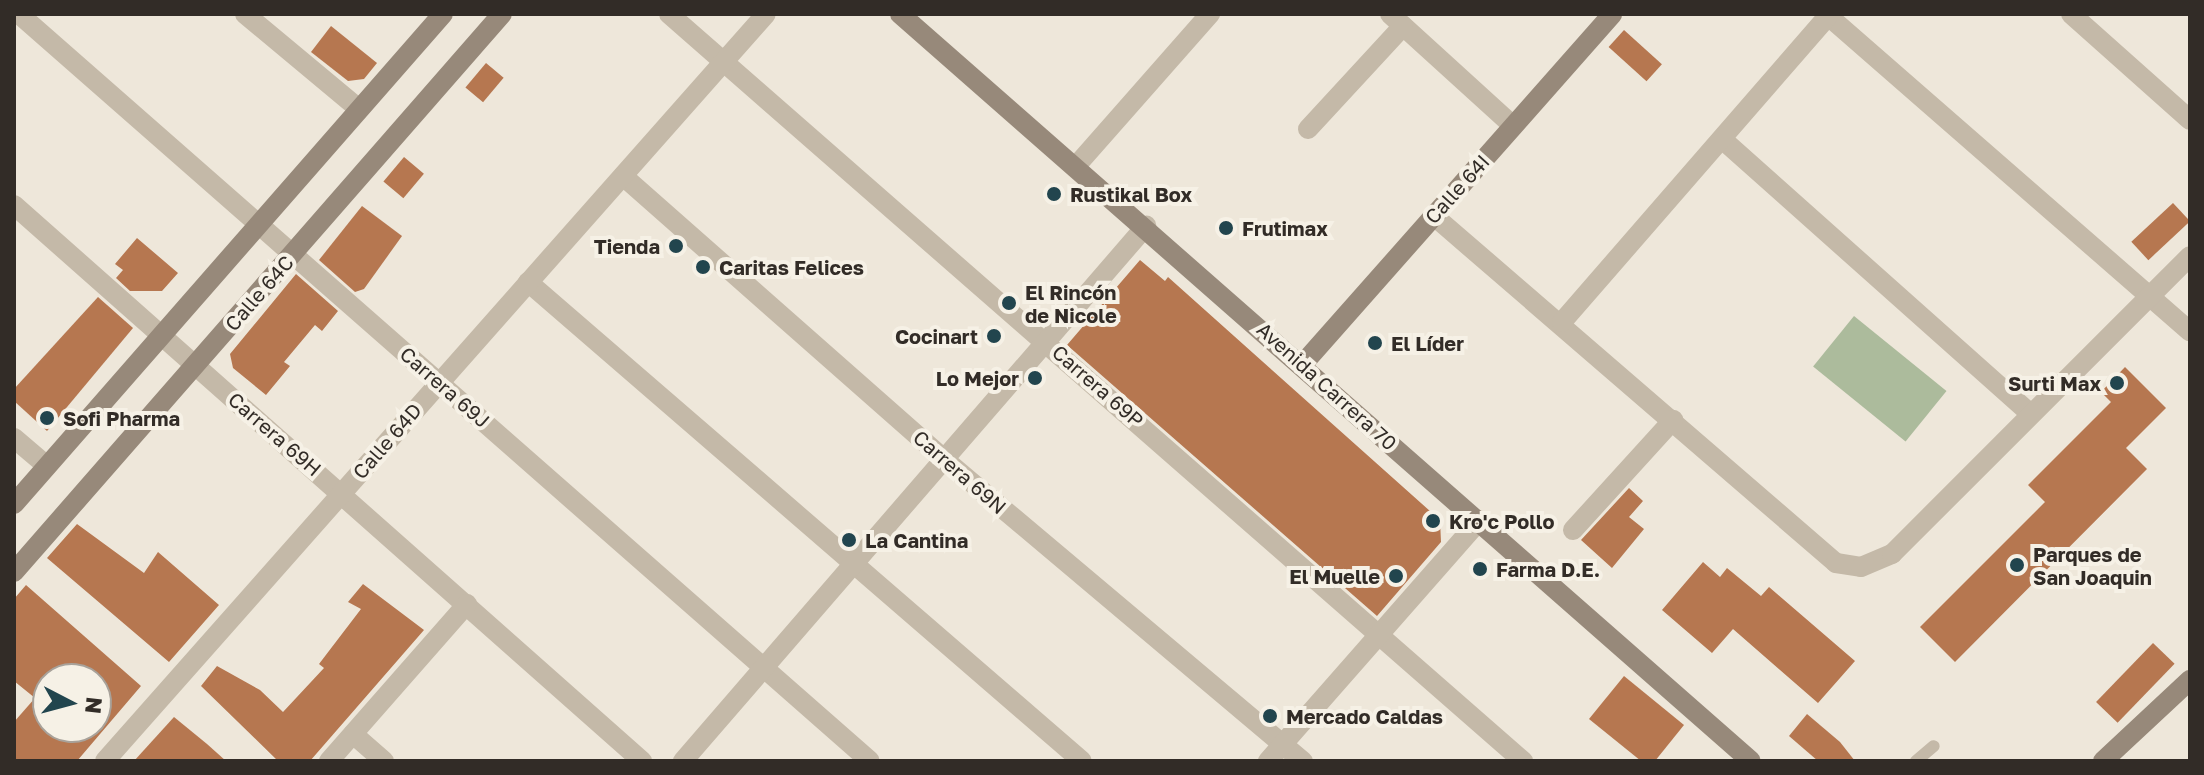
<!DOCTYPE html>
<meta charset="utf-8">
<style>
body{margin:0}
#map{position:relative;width:2204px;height:775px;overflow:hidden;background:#eee7da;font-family:"Golos Text",sans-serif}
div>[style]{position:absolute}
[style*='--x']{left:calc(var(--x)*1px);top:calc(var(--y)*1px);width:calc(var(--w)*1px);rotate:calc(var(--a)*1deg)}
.green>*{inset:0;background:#acbb9c;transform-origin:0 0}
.building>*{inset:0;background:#b67750;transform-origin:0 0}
.lane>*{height:12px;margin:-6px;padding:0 6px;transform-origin:6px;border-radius:6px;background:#c4b9a8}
.street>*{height:20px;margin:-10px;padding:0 10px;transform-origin:10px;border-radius:10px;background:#c4b9a8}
.secondary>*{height:20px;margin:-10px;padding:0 10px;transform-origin:10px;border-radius:10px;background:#97897a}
.dots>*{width:22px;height:22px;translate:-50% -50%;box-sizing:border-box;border:4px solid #f6f1e6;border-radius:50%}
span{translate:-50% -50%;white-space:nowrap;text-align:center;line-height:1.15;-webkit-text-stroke:8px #f6f1e6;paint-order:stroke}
.street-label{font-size:20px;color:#322c27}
.poi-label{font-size:20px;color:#322c27;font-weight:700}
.left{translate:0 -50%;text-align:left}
.right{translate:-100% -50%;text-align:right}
.frame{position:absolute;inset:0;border:16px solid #322c27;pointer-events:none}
.north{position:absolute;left:32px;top:663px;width:80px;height:80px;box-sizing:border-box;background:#f6f1e6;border:2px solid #a8a29a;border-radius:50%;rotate:96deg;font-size:22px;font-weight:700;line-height:32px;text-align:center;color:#322c27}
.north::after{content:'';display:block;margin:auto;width:28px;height:36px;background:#22454e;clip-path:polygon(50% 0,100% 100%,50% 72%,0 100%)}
</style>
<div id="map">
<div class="green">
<div style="left:1854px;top:316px;width:119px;height:65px;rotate:39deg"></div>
</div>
<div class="building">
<div style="clip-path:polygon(331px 26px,377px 63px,364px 79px,348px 81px,311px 52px)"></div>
<div style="left:1624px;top:30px;width:51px;height:23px;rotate:42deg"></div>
<div style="left:486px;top:63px;width:23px;height:32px;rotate:40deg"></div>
<div style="left:404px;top:157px;width:26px;height:32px;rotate:40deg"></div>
<div style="left:2173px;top:203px;width:25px;height:57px;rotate:47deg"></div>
<div style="clip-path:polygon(362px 206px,402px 236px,364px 289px,355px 292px,319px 260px)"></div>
<div style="clip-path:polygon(137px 238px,178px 273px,162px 291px,130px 291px,116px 278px,123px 270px,115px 264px)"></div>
<div style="clip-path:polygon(1140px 260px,1165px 281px,1168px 277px,1440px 520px,1441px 542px,1377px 616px,1067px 345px)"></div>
<div style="clip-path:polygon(296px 274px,338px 311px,322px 331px,315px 325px,284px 362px,290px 366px,266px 395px,233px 368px,230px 354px)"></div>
<div style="clip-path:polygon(98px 297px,133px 328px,47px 431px,14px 401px,14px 389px)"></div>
<div style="clip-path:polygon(2125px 367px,2166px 408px,2126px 448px,2147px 469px,1955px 662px,1920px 627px,2045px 502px,2028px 485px,2111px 402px,2101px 392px)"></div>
<div style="clip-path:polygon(1629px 488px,1643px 501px,1629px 517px,1644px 529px,1612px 568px,1581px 540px)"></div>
<div style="clip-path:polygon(77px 524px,144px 573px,158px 552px,219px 605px,169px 662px,47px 558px)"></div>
<div style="clip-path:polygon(1703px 562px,1720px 577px,1727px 568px,1761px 596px,1769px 587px,1855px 661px,1818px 703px,1733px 629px,1712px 653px,1662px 610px)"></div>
<div style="clip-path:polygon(363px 584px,424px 630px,310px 761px,278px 761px,201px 686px,217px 666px,260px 690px,283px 712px,324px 668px,319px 664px,361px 609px,348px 602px)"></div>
<div style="clip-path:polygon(evenodd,26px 585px,141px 686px,77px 761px,14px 761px,14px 722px,35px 698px,14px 681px,14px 599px,26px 585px,48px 679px,96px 679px,96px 727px,48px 727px,48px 679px)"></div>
<div style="left:2153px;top:643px;width:30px;height:82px;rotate:44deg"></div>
<div style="clip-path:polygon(1624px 676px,1684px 725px,1655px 761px,1641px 761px,1589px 719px)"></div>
<div style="clip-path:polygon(1807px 714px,1840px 742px,1855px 761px,1818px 761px,1789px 736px)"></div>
<div style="clip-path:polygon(174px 717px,207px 744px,226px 761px,134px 761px)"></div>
</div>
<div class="lane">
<div style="--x:1916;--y:761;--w:23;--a:-40"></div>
</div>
<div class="street">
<div style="--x:19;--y:14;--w:1132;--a:41.28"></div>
<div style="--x:245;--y:14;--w:148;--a:39.8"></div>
<div style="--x:669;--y:14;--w:1135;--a:41.18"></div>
<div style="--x:1390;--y:14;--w:166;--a:42.3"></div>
<div style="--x:1826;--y:14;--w:483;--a:41.1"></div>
<div style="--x:2071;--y:14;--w:159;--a:41.7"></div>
<div style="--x:1308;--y:129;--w:140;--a:-47.3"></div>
<div style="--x:1722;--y:139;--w:412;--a:41.7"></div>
<div style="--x:1076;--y:166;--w:203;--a:-48.6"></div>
<div style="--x:623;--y:176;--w:429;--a:41.4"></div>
<div style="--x:945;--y:460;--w:468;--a:40.1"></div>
<div style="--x:14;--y:205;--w:839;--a:41.52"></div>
<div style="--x:1434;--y:216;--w:531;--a:40.8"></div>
<div style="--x:1836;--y:563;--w:25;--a:9"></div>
<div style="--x:1861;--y:567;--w:34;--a:-23"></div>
<div style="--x:1892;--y:554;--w:421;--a:-45"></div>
<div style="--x:528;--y:282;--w:732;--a:40.85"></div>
<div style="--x:1562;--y:322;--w:405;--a:-49"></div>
<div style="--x:14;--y:438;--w:43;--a:40.3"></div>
<div style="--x:1573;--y:530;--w:149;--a:-47.7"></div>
<div style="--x:353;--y:734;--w:41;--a:41.1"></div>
<div style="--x:105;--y:761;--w:997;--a:-48.5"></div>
<div style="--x:329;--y:761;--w:209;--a:-48.7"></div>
<div style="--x:683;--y:761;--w:708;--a:-49.13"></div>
<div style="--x:1268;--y:761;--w:320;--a:-48.7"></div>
</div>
<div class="secondary">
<div style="--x:900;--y:14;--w:1132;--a:41.28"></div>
<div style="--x:1302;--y:365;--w:468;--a:-48.5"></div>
<div style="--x:14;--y:504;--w:651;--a:-48.8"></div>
<div style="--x:14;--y:572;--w:741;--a:-48.83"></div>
<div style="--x:2103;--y:761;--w:119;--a:-43"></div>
</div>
<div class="dots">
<div style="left:1054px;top:194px;background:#22454e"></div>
<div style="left:1226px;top:228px;background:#22454e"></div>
<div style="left:676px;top:246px;background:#22454e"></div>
<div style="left:703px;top:267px;background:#22454e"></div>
<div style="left:1009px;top:303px;background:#22454e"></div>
<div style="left:994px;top:336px;background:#22454e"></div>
<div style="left:1375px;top:343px;background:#22454e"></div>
<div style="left:1035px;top:378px;background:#22454e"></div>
<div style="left:2117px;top:383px;background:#22454e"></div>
<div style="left:47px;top:418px;background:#22454e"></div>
<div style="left:1433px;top:521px;background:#22454e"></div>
<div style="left:849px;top:540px;background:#22454e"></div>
<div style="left:2017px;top:565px;background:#22454e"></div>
<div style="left:1480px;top:569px;background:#22454e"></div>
<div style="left:1396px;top:576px;background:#22454e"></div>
<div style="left:1270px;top:716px;background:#22454e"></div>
</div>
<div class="street-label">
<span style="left:1457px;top:189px;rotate:-48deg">Calle 64I</span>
<span style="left:259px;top:293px;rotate:-49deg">Calle 64C</span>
<span style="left:1098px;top:386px;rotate:41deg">Carrera 69P</span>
<span style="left:1327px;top:386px;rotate:42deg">Avenida Carrera 70</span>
<span style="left:445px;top:387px;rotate:41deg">Carrera 69J</span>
<span style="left:275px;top:434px;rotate:41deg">Carrera 69H</span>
<span style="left:387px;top:441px;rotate:-49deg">Calle 64D</span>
<span style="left:960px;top:472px;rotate:41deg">Carrera 69N</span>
</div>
<div class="poi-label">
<span class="left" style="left:1070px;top:194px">Rustikal Box</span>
<span class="left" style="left:1242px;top:228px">Frutimax</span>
<span class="right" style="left:660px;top:246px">Tienda</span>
<span class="left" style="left:719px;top:267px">Caritas Felices</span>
<span class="left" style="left:1025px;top:304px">El Rincón<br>de Nicole</span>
<span class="right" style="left:978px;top:336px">Cocinart</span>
<span class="left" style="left:1391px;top:343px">El Líder</span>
<span class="right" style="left:1019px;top:378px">Lo Mejor</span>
<span class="right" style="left:2101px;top:383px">Surti Max</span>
<span class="left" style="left:63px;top:418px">Sofi Pharma</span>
<span class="left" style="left:1449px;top:521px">Kro'c Pollo</span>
<span class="left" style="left:865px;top:540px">La Cantina</span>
<span class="left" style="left:2033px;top:566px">Parques de<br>San Joaquin</span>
<span class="left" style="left:1496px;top:569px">Farma D.E.</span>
<span class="right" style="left:1380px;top:576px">El Muelle</span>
<span class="left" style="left:1286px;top:716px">Mercado Caldas</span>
</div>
<div class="frame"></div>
<div class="north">N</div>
</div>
